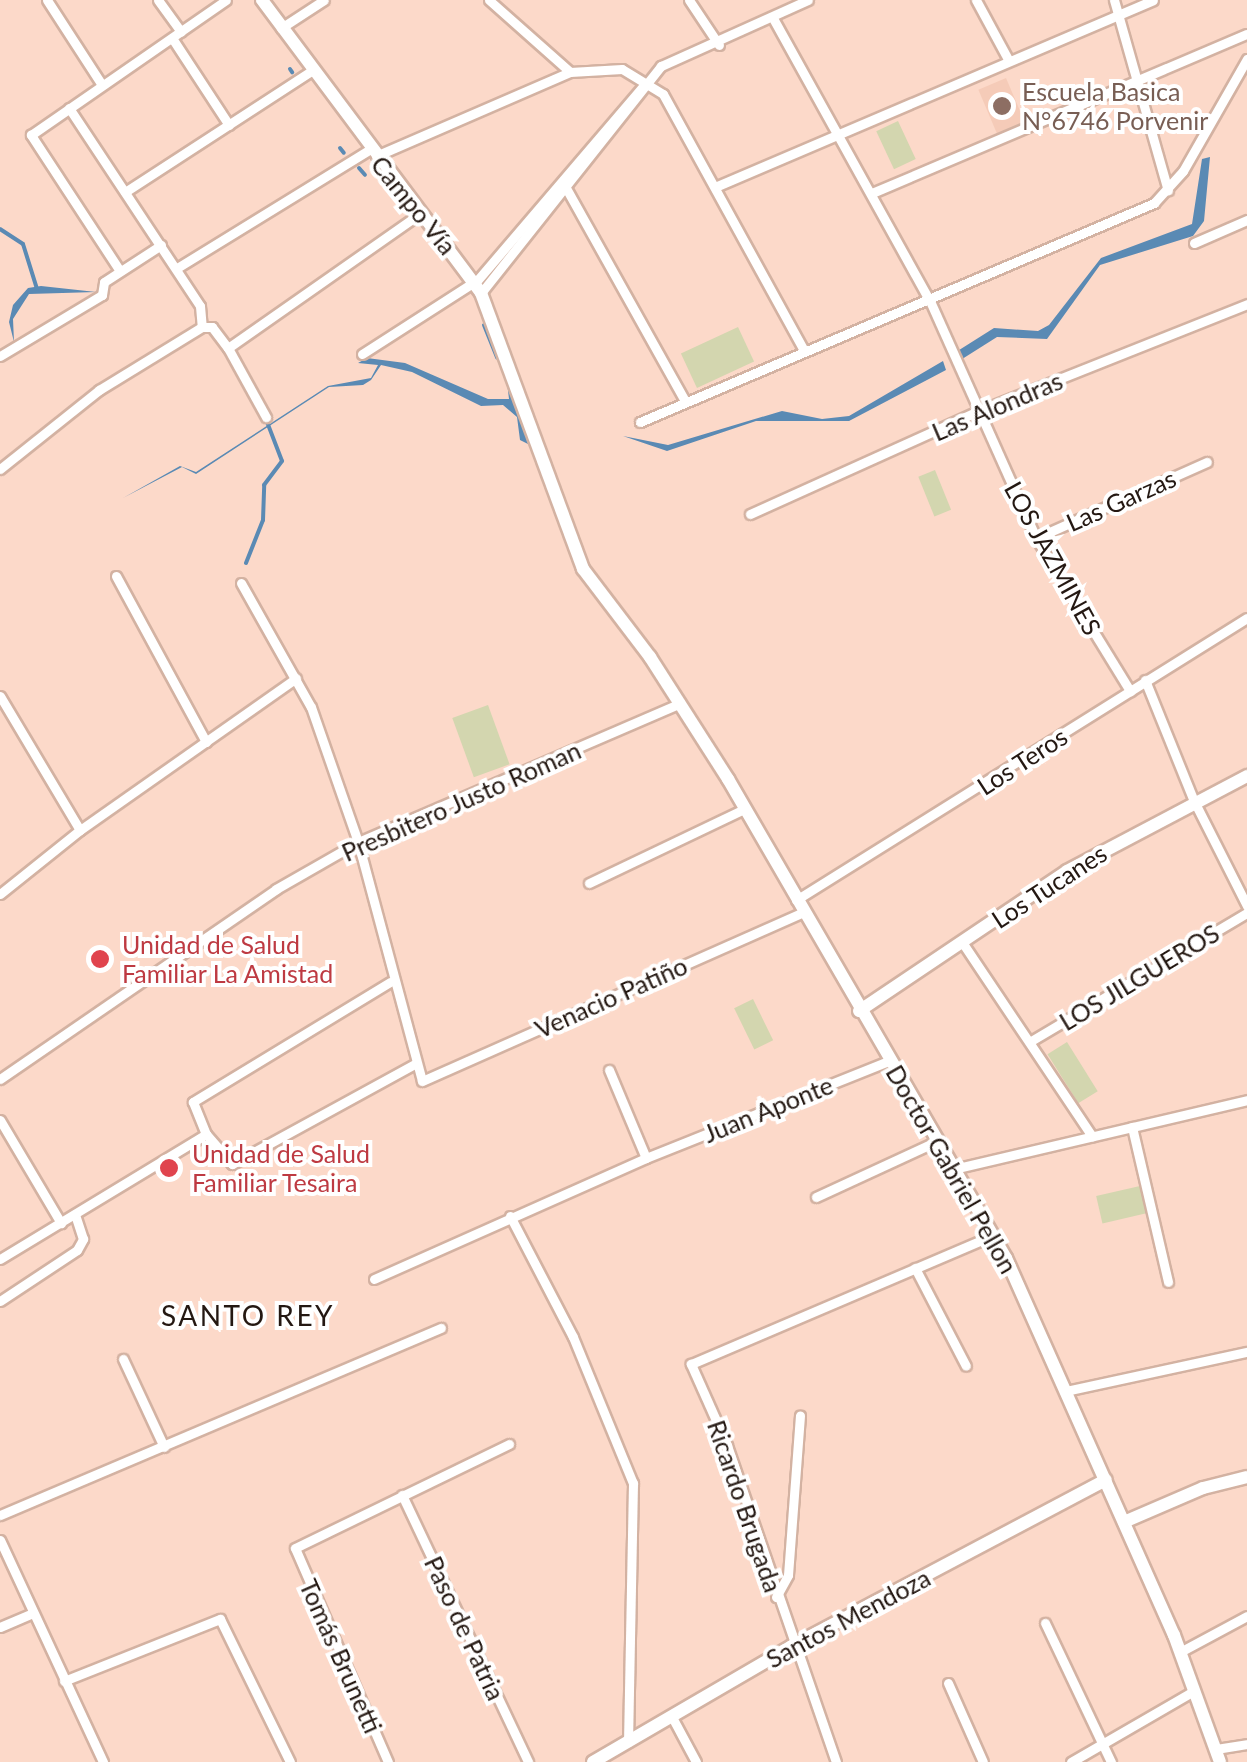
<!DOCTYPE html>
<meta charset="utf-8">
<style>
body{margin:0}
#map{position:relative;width:1247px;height:1762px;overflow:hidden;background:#fcd9c9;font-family:Lato,sans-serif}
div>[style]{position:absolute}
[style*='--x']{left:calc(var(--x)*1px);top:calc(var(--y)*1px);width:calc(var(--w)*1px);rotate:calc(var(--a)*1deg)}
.built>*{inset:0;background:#f5cbb8;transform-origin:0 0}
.green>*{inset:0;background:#d3d6af;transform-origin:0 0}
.water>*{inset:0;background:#5a8ab4}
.stream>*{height:4px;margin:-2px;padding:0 2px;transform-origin:2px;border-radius:2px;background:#5a8ab4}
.roads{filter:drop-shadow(2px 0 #d3b2a2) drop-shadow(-2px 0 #d3b2a2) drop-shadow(0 2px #d3b2a2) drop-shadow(0 -2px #d3b2a2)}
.street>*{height:9px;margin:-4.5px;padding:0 4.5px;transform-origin:4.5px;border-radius:4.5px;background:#fff}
.secondary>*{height:12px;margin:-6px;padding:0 6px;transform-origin:6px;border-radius:6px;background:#fff}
.dots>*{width:28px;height:28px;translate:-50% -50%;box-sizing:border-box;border:5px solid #fff;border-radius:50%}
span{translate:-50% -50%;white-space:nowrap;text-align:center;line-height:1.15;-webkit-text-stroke:8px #fff;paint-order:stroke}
.education-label{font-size:25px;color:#785e54}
.left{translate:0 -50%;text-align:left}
.street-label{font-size:25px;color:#241812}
.health-label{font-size:25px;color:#be3a42}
.neighbourhood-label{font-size:28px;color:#241812;letter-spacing:2.5px}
</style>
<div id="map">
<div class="built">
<div style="left:1006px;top:78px;width:48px;height:30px;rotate:67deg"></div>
</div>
<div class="green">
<div style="left:898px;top:121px;width:42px;height:24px;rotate:65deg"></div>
<div style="left:738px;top:327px;width:38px;height:63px;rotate:65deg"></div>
<div style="left:935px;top:470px;width:43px;height:18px;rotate:68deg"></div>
<div style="left:488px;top:705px;width:63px;height:38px;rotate:70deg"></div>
<div style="left:753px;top:999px;width:46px;height:21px;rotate:64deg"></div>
<div style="left:1067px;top:1042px;width:58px;height:23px;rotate:58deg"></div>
<div style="left:1140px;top:1186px;width:28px;height:45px;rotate:77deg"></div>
</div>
<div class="water">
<div style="clip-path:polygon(1210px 157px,1204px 221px,1193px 236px,1100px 265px,1047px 339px,997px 337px,959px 361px,956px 352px,994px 328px,1038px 331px,1049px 325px,1101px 258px,1192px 224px,1202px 159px)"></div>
<div style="clip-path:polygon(41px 286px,96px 292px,29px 294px,13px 319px,14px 342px,9px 322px,13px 305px,28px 288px)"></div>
<div style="clip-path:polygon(367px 358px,405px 363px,488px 399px,509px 399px,507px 382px,532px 446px,520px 440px,517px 417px,503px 405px,481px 406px,412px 372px,381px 365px,371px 380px,363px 385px,329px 387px,196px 474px,182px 467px,123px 498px,180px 466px,196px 472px,328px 386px,371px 378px,378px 365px,358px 363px)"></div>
<div style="clip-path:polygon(943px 361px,946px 370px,849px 421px,756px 421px,667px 451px,623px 436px,668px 445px,782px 411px,822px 419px,849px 416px)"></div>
</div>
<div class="stream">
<div style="--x:290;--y:69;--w:4;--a:56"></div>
<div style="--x:340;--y:148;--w:6;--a:51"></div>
<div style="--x:359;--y:168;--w:9;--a:49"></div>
<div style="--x:0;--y:229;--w:27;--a:33"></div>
<div style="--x:23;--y:244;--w:47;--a:72.7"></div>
<div style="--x:484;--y:325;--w:35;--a:68"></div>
<div style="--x:246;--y:563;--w:46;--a:-68.4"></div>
<div style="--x:263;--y:520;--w:35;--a:-88"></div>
<div style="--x:264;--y:485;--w:30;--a:-53"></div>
<div style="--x:282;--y:461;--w:40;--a:-111"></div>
</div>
<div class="roads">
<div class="street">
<div style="--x:47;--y:0;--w:101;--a:57.1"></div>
<div style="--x:158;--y:0;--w:39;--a:54"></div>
<div style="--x:489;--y:0;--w:108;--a:41.6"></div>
<div style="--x:689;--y:0;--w:54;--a:56.3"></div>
<div style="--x:976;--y:0;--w:69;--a:61.6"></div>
<div style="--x:1114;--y:0;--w:198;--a:74.2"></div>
<div style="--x:774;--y:20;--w:321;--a:61"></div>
<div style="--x:930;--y:301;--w:260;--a:65.9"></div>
<div style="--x:1036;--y:538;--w:180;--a:58.4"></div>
<div style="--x:281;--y:28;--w:51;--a:-33.1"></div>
<div style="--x:172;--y:38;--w:104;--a:56.8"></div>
<div style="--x:69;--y:108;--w:237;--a:56.5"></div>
<div style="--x:200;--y:306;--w:21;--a:85"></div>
<div style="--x:202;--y:327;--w:10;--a:0"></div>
<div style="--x:212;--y:327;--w:26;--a:53"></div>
<div style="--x:228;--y:348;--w:79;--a:61.2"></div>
<div style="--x:376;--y:156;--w:211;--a:-23.4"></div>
<div style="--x:570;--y:72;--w:52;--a:-3.3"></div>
<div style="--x:622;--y:69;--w:48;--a:31.4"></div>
<div style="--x:663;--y:94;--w:294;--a:61.2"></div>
<div style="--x:715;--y:187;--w:476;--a:-23.1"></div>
<div style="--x:566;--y:188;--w:244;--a:60.8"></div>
<div style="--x:125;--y:192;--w:222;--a:-33"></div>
<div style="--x:872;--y:193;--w:407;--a:-23"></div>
<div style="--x:1194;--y:243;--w:58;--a:-23.5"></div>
<div style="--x:177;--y:268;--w:225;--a:-31.6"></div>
<div style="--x:120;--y:271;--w:163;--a:-123.2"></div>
<div style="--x:31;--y:135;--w:237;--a:-34.7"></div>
<div style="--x:475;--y:283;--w:263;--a:-49.5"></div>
<div style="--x:481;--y:293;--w:290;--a:-51.6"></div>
<div style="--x:661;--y:66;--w:161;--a:-24.2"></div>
<div style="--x:228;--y:348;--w:236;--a:-35"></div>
<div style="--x:362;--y:354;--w:133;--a:-32.7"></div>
<div style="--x:0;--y:356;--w:119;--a:-30.9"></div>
<div style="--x:102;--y:295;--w:13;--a:-81"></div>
<div style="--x:104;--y:282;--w:68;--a:-33"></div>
<div style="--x:640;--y:422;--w:559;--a:-23.08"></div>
<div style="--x:1154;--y:203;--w:43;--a:-47.8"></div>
<div style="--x:1183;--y:171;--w:129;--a:-60.3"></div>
<div style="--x:0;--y:469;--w:127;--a:-38.6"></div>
<div style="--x:99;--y:390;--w:121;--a:-31.5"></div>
<div style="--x:750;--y:514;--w:248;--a:-24.3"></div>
<div style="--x:976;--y:412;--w:292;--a:-21.7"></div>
<div style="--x:1036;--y:538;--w:187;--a:-24"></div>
<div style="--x:116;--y:576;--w:189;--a:61.5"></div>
<div style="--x:241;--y:583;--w:142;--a:60.6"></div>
<div style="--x:311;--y:707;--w:143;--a:70.8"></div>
<div style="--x:358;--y:842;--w:247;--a:75"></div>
<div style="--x:422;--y:1081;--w:415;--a:-23.9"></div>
<div style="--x:1145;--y:680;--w:131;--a:68"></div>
<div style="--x:1194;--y:801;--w:118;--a:63.2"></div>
<div style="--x:0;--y:696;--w:156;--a:59.2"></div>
<div style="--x:589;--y:883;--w:172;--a:-25.5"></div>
<div style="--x:0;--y:894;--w:102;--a:-38.7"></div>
<div style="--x:80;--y:830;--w:264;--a:-35.1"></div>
<div style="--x:796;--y:900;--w:532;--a:-32.02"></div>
<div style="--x:962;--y:942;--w:234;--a:56.2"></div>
<div style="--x:390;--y:982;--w:231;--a:148.7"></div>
<div style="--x:193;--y:1102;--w:35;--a:68"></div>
<div style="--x:206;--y:1134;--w:40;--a:49"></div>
<div style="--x:232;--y:1164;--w:209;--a:-28.7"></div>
<div style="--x:1031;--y:1041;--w:251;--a:-30.7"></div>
<div style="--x:609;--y:1070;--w:95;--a:67.2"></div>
<div style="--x:0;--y:1079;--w:335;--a:-34.5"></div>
<div style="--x:276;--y:889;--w:95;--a:-29.8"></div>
<div style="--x:358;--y:842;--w:351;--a:-23.3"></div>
<div style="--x:0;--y:1120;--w:120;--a:59.4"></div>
<div style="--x:1132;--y:1127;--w:159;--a:76.9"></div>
<div style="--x:953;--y:1169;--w:302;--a:-13.2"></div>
<div style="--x:816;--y:1197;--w:133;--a:-24.8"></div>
<div style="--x:510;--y:1216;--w:136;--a:62.5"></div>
<div style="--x:573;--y:1337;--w:158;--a:67.7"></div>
<div style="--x:633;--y:1483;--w:259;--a:91.1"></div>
<div style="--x:0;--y:1259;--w:241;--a:-31.2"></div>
<div style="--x:915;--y:1268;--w:110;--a:62.5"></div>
<div style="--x:374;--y:1279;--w:298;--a:-24"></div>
<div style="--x:646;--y:1158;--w:262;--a:-21.8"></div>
<div style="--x:0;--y:1301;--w:92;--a:-33.5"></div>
<div style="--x:77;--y:1250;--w:13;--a:-61"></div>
<div style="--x:83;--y:1239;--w:26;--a:-108"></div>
<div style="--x:123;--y:1359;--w:97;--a:65"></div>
<div style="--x:1066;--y:1391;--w:185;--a:-12.2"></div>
<div style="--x:402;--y:1495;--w:295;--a:64.7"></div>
<div style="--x:0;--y:1515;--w:479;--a:-23"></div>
<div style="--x:0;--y:1540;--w:245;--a:65.1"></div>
<div style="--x:776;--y:1597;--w:25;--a:-61"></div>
<div style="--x:788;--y:1575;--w:160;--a:-85.7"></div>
<div style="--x:1045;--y:1623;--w:154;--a:64.6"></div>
<div style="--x:0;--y:1627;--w:36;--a:-23"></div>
<div style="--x:1180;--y:1652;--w:76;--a:-28.2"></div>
<div style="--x:64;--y:1681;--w:168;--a:-21.7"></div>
<div style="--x:220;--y:1619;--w:159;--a:63.9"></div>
<div style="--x:948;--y:1683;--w:86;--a:66.1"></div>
<div style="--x:672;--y:1717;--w:51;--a:61.9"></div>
<div style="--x:1216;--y:1749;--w:31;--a:-9"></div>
<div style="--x:388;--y:1762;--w:233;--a:-113.5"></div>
<div style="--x:295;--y:1548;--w:238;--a:-25.9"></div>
<div style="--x:836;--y:1762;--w:335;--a:-109"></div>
<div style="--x:727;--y:1445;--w:89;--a:-114"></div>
<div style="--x:691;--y:1364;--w:328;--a:-23.1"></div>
<div style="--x:1071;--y:1762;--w:143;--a:-30.1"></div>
</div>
<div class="secondary">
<div style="--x:262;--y:0;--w:366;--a:53.2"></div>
<div style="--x:481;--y:293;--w:294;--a:69.7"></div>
<div style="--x:583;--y:569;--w:111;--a:52.7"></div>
<div style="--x:650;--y:657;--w:145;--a:57.4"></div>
<div style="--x:728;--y:779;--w:554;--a:59.87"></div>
<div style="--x:1006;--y:1258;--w:413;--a:66"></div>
<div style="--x:1174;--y:1635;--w:135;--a:70.1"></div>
<div style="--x:859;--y:1011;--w:251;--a:-33.9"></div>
<div style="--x:1067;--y:871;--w:204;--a:-27.8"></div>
<div style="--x:1124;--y:1522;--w:86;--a:-23.3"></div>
<div style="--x:1203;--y:1488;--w:45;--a:-14"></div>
<div style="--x:593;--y:1762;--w:230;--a:-30.2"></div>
<div style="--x:792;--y:1646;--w:355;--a:-27.9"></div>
</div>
</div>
<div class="dots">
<div style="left:1002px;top:106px;background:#8d6e63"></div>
<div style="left:100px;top:959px;background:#e0444e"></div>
<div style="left:169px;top:1168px;background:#e0444e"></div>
</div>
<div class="education-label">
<span class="left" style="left:1022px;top:106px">Escuela Basica<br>N°6746 Porvenir</span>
</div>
<div class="street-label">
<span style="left:414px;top:205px;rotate:51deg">Campo Vía</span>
<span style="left:997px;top:406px;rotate:-23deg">Las Alondras</span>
<span style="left:1121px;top:500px;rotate:-24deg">Las Garzas</span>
<span style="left:1053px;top:558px;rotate:61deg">LOS JAZMINES</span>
<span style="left:1022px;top:761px;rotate:-33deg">Los Teros</span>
<span style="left:461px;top:801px;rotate:-24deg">Presbitero Justo Roman</span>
<span style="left:1049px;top:886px;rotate:-33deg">Los Tucanes</span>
<span style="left:1139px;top:977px;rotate:-31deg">LOS JILGUEROS</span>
<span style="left:611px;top:997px;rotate:-24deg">Venacio Patiño</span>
<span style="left:768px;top:1109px;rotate:-22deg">Juan Aponte</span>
<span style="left:952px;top:1169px;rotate:60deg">Doctor Gabriel Pellon</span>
<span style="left:745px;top:1506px;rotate:71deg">Ricardo Brugada</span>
<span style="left:848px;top:1618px;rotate:-28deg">Santos Mendoza</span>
<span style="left:465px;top:1628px;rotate:65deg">Paso de Patria</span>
<span style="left:341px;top:1656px;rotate:66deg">Tomás Brunetti</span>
</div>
<div class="health-label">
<span class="left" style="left:122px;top:959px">Unidad de Salud<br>Familiar La Amistad</span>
<span class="left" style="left:192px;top:1168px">Unidad de Salud<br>Familiar Tesaira</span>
</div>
<div class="neighbourhood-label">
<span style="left:248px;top:1315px">SANTO REY</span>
</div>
</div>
